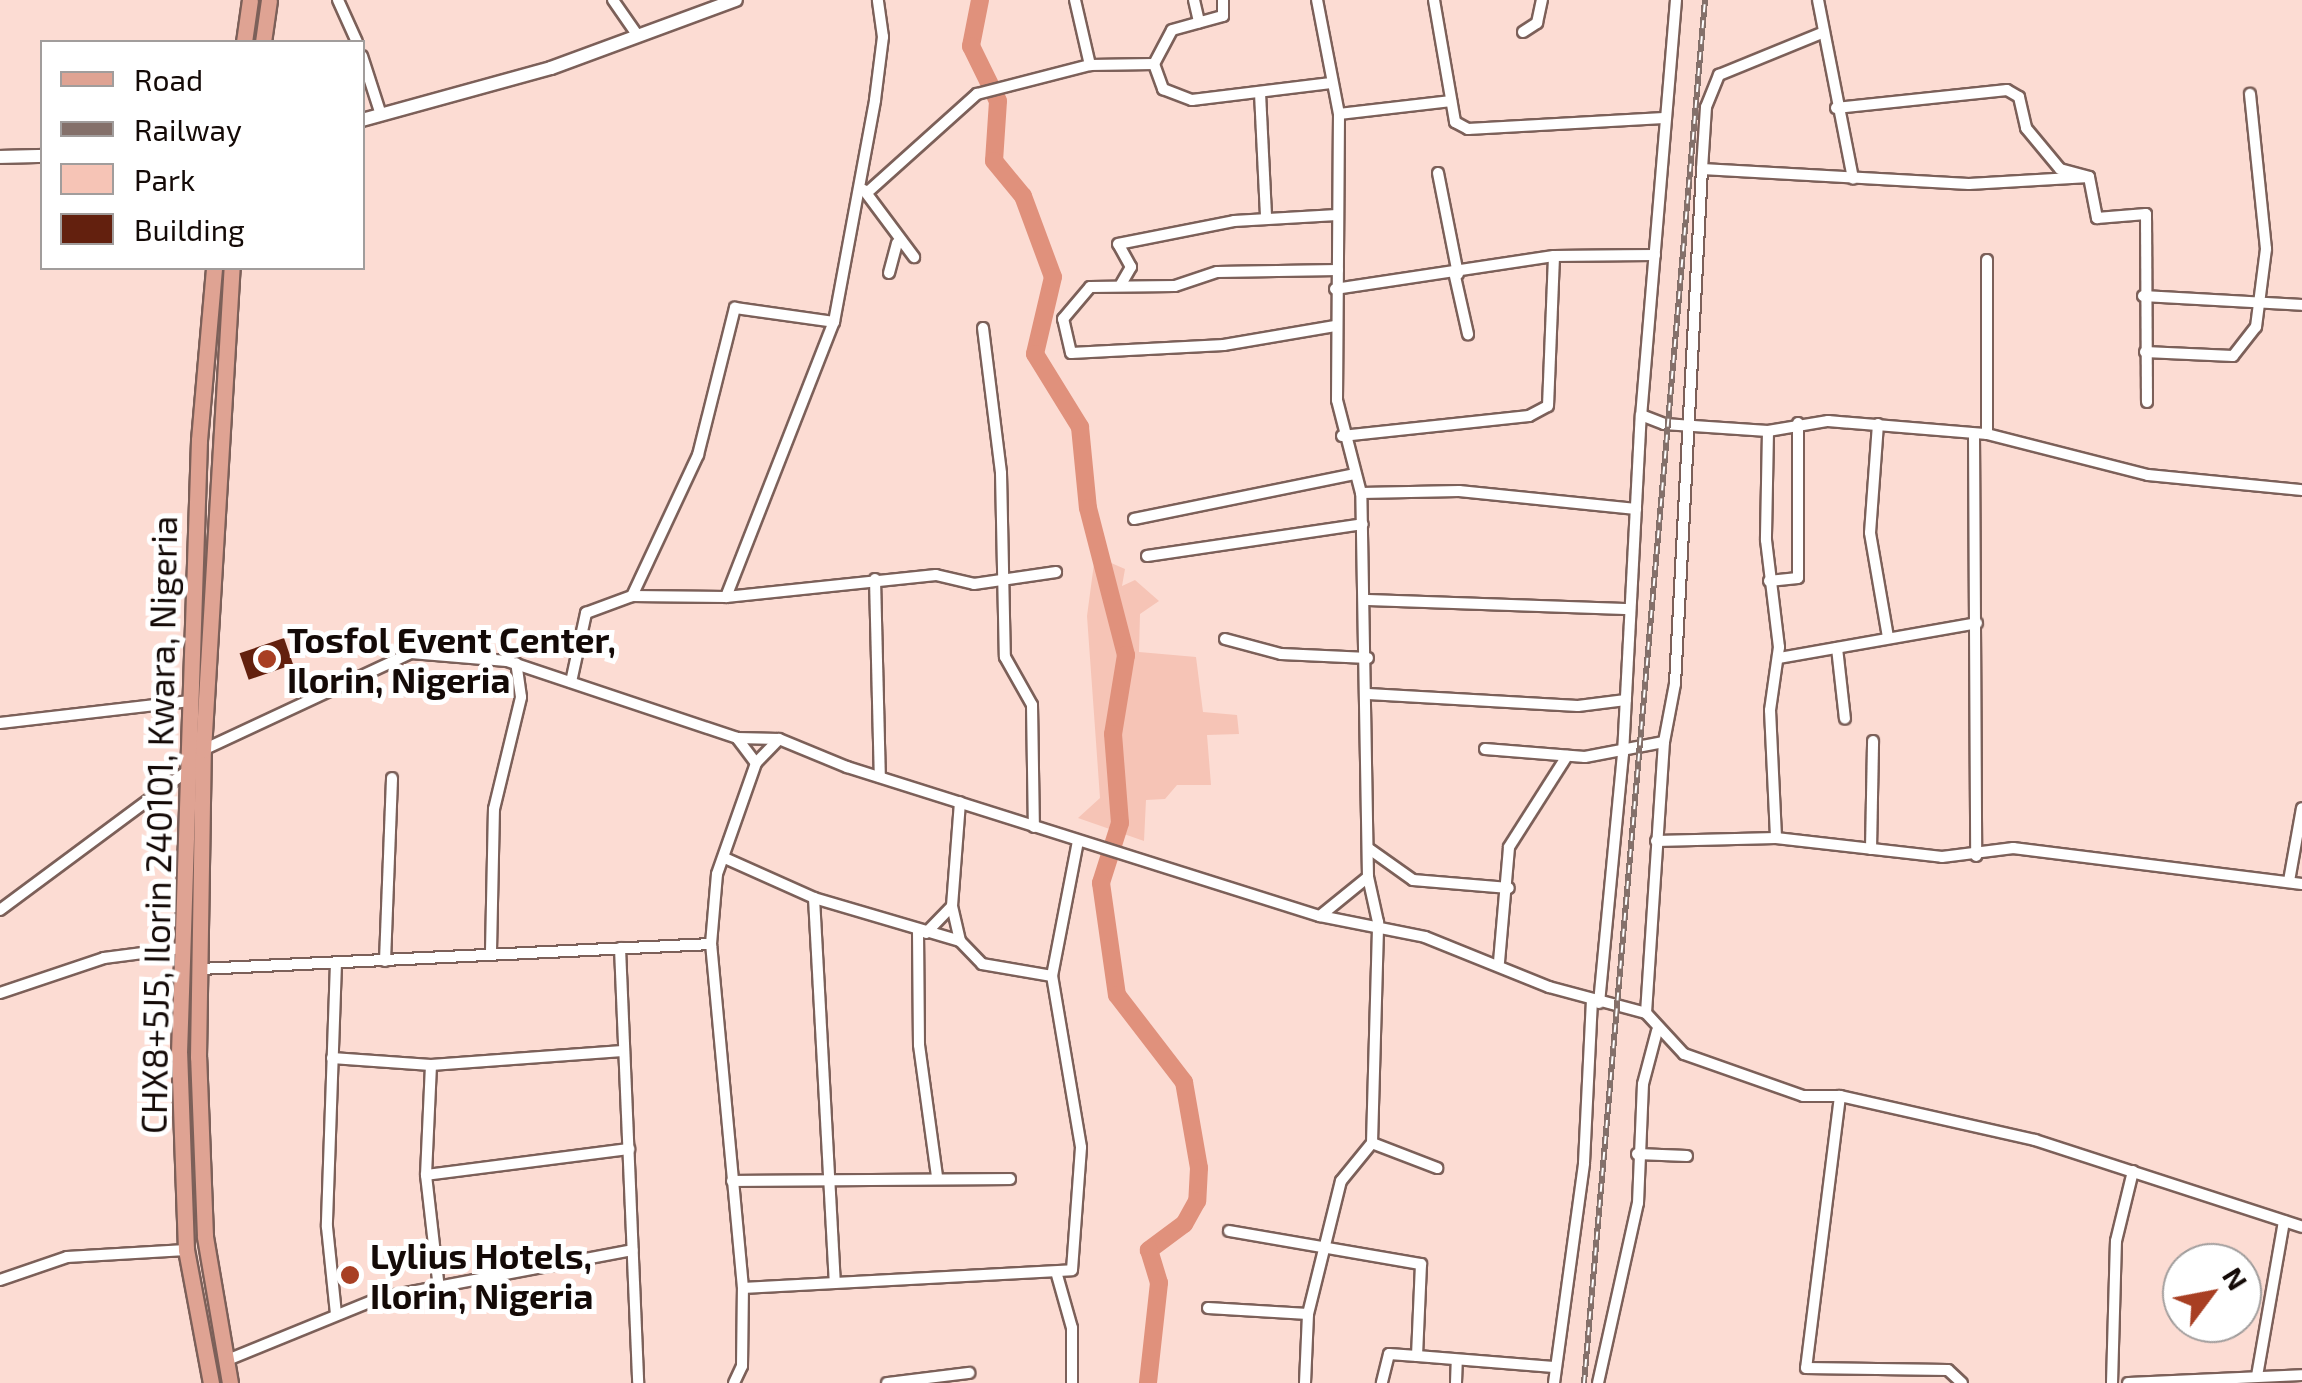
<!DOCTYPE html>
<style>
body{margin:0}
#map{position:relative;width:2302px;height:1383px;overflow:hidden;background:#fcdcd3;font-family:"Exo 2",sans-serif}
div>[style]{position:absolute}
[style*='--x']{left:calc(var(--x)*1px);top:calc(var(--y)*1px);width:calc(var(--w)*1px);rotate:calc(var(--a)*1deg)}
.green>*{inset:0;background:#f6c4b6}
.river>*{height:18px;margin:-9px;padding:0 9px;transform-origin:9px;border-radius:9px;background:#e0917c}
.building>*{inset:0;background:#63200e;transform-origin:0 0}
.roads{filter:drop-shadow(2px 0 #7c6059) drop-shadow(-2px 0 #7c6059) drop-shadow(0 2px #7c6059) drop-shadow(0 -2px #7c6059)}
.minor>*{height:10px;margin:-5px;padding:0 5px;transform-origin:5px;border-radius:5px;background:#fff}
.tertiary>*{height:12px;margin:-6px;padding:0 6px;transform-origin:6px;border-radius:6px;background:#fff}
.primary>*{height:15px;margin:-7.5px;padding:0 7.5px;transform-origin:7.5px;border-radius:7.5px;background:#dfa393}
.rail>*{height:6px;margin-top:-3px;transform-origin:0;background:repeating-linear-gradient(90deg,#fff 0 8px,#84706a 0 16px);box-sizing:border-box;border-block:2px solid #84706a}
.dots>*{width:28px;height:28px;translate:-50% -50%;box-sizing:border-box;border:5px solid #fff;border-radius:50%}
span{translate:-50% -50%;white-space:nowrap;text-align:center;line-height:1.15;-webkit-text-stroke:10px #fff;paint-order:stroke}
.poi-label{font-size:35px;color:#140a07;font-weight:700}
.left{translate:0 -50%;text-align:left}
.street-label{font-size:35px;color:#140a07}
.legend{position:absolute;left:40px;top:40px;width:325px;height:230px;box-sizing:border-box;background:#fff;border:2px solid #a19d9c;margin:0;padding:12px 18px;list-style:none;font-size:30px;color:#140a07}
.legend li{display:flex;align-items:center;gap:20px;height:50px}
.legend b{width:50px;border:2px solid #a19d9c}
.north{position:absolute;left:2162px;top:1243px;width:100px;height:100px;box-sizing:border-box;background:#fff;border:2px solid #a19d9c;border-radius:50%;rotate:58deg;font-size:28px;font-weight:700;line-height:40px;text-align:center;color:#140a07}
.north::after{content:'';display:block;margin:auto;width:35px;height:45px;background:#a83f23;clip-path:polygon(50% 0,100% 100%,50% 72%,0 100%)}
</style>
<div id="map">
<div class="green">
<div style="clip-path:polygon(1095px 556px,1125px 569px,1122px 586px,1135px 580px,1159px 601px,1140px 614px,1139px 652px,1196px 657px,1203px 712px,1237px 715px,1239px 734px,1207px 735px,1211px 785px,1177px 785px,1165px 799px,1146px 800px,1144px 841px,1078px 818px,1100px 798px,1087px 616px)"></div>
</div>
<div class="river">
<div style="--x:980;--y:0;--w:47;--a:101.1"></div>
<div style="--x:971;--y:46;--w:61;--a:63.9"></div>
<div style="--x:998;--y:101;--w:60;--a:93.8"></div>
<div style="--x:994;--y:161;--w:45;--a:50.4"></div>
<div style="--x:1023;--y:196;--w:86;--a:69.7"></div>
<div style="--x:1053;--y:277;--w:79;--a:103.2"></div>
<div style="--x:1035;--y:354;--w:86;--a:58.3"></div>
<div style="--x:1080;--y:427;--w:81;--a:84.4"></div>
<div style="--x:1088;--y:508;--w:152;--a:75.5"></div>
<div style="--x:1126;--y:655;--w:80;--a:99.3"></div>
<div style="--x:1113;--y:734;--w:89;--a:85.5"></div>
<div style="--x:1120;--y:823;--w:63;--a:107.6"></div>
<div style="--x:1101;--y:883;--w:113;--a:81.9"></div>
<div style="--x:1117;--y:995;--w:110;--a:52.4"></div>
<div style="--x:1184;--y:1082;--w:87;--a:80.1"></div>
<div style="--x:1199;--y:1168;--w:33;--a:93"></div>
<div style="--x:1197;--y:1201;--w:26;--a:119"></div>
<div style="--x:1184;--y:1224;--w:44;--a:143.4"></div>
<div style="--x:1149;--y:1250;--w:34;--a:73"></div>
<div style="--x:1159;--y:1283;--w:101;--a:96.3"></div>
</div>
<div class="building">
<div style="left:284px;top:638px;width:28px;height:47px;rotate:71deg"></div>
</div>
<div class="roads">
<div class="minor">
<div style="--x:338;--y:0;--w:46;--a:65.7"></div>
<div style="--x:613;--y:0;--w:44;--a:55.2"></div>
<div style="--x:1075;--y:0;--w:67;--a:77"></div>
<div style="--x:1090;--y:65;--w:64;--a:-0.9"></div>
<div style="--x:1154;--y:64;--w:27;--a:70"></div>
<div style="--x:1163;--y:89;--w:31;--a:21"></div>
<div style="--x:1192;--y:100;--w:140;--a:-7"></div>
<div style="--x:1194;--y:0;--w:23;--a:77"></div>
<div style="--x:1434;--y:0;--w:124;--a:80.2"></div>
<div style="--x:1455;--y:122;--w:15;--a:28"></div>
<div style="--x:1468;--y:129;--w:196;--a:-3.2"></div>
<div style="--x:1676;--y:0;--w:416;--a:94.8"></div>
<div style="--x:1641;--y:415;--w:25;--a:21"></div>
<div style="--x:1664;--y:424;--w:104;--a:3.9"></div>
<div style="--x:1768;--y:431;--w:61;--a:-9.5"></div>
<div style="--x:1828;--y:421;--w:160;--a:4.7"></div>
<div style="--x:1987;--y:434;--w:166;--a:14.3"></div>
<div style="--x:2148;--y:475;--w:155;--a:5.6"></div>
<div style="--x:1818;--y:0;--w:182;--a:78.9"></div>
<div style="--x:1523;--y:32;--w:17;--a:-33"></div>
<div style="--x:1537;--y:23;--w:24;--a:-78"></div>
<div style="--x:362;--y:56;--w:62;--a:72.1"></div>
<div style="--x:1154;--y:64;--w:38;--a:-62"></div>
<div style="--x:1172;--y:30;--w:53;--a:-15.4"></div>
<div style="--x:1223;--y:16;--w:16;--a:-90"></div>
<div style="--x:1260;--y:93;--w:124;--a:87.2"></div>
<div style="--x:1836;--y:108;--w:172;--a:-6"></div>
<div style="--x:2007;--y:90;--w:14;--a:30"></div>
<div style="--x:2019;--y:97;--w:32;--a:77"></div>
<div style="--x:2026;--y:128;--w:53;--a:50.3"></div>
<div style="--x:2060;--y:169;--w:30;--a:15"></div>
<div style="--x:2089;--y:177;--w:42;--a:79"></div>
<div style="--x:2097;--y:218;--w:49;--a:-4.7"></div>
<div style="--x:2146;--y:214;--w:188;--a:89.7"></div>
<div style="--x:1339;--y:114;--w:113;--a:-6.6"></div>
<div style="--x:1702;--y:169;--w:62;--a:-86.3"></div>
<div style="--x:1706;--y:107;--w:35;--a:-68"></div>
<div style="--x:1719;--y:75;--w:111;--a:-22.2"></div>
<div style="--x:1438;--y:173;--w:103;--a:78.8"></div>
<div style="--x:864;--y:190;--w:84;--a:53.3"></div>
<div style="--x:870;--y:190;--w:144;--a:-41.9"></div>
<div style="--x:977;--y:94;--w:117;--a:-14.4"></div>
<div style="--x:1454;--y:272;--w:64;--a:77.3"></div>
<div style="--x:889;--y:273;--w:31;--a:-75"></div>
<div style="--x:1120;--y:286;--w:22;--a:-60"></div>
<div style="--x:1131;--y:267;--w:26;--a:-119"></div>
<div style="--x:1118;--y:244;--w:118;--a:-11.2"></div>
<div style="--x:1234;--y:221;--w:103;--a:-3.3"></div>
<div style="--x:1335;--y:289;--w:221;--a:-8.6"></div>
<div style="--x:1554;--y:256;--w:101;--a:-0.6"></div>
<div style="--x:2143;--y:296;--w:159;--a:3.2"></div>
<div style="--x:1335;--y:326;--w:113;--a:170.3"></div>
<div style="--x:1224;--y:345;--w:153;--a:177"></div>
<div style="--x:1071;--y:353;--w:35;--a:-103"></div>
<div style="--x:1063;--y:319;--w:42;--a:-49.8"></div>
<div style="--x:1090;--y:287;--w:85;--a:-0.7"></div>
<div style="--x:1175;--y:286;--w:44;--a:-18.4"></div>
<div style="--x:1217;--y:272;--w:121;--a:-0.9"></div>
<div style="--x:983;--y:328;--w:146;--a:82.9"></div>
<div style="--x:1001;--y:473;--w:184;--a:88.8"></div>
<div style="--x:1005;--y:657;--w:55;--a:60.6"></div>
<div style="--x:1032;--y:705;--w:122;--a:89.1"></div>
<div style="--x:2145;--y:352;--w:88;--a:2.6"></div>
<div style="--x:2233;--y:356;--w:37;--a:-52"></div>
<div style="--x:2256;--y:327;--w:79;--a:-82.7"></div>
<div style="--x:2266;--y:249;--w:156;--a:-95.9"></div>
<div style="--x:1878;--y:424;--w:109;--a:94.2"></div>
<div style="--x:1870;--y:533;--w:106;--a:80.2"></div>
<div style="--x:1768;--y:431;--w:109;--a:91.1"></div>
<div style="--x:1766;--y:540;--w:108;--a:83.1"></div>
<div style="--x:1779;--y:647;--w:64;--a:98.1"></div>
<div style="--x:1770;--y:710;--w:128;--a:87.3"></div>
<div style="--x:1974;--y:434;--w:422;--a:89.7"></div>
<div style="--x:1987;--y:434;--w:174;--a:-90"></div>
<div style="--x:1342;--y:436;--w:188;--a:-6.1"></div>
<div style="--x:1529;--y:416;--w:21;--a:-28"></div>
<div style="--x:1548;--y:406;--w:150;--a:-87.7"></div>
<div style="--x:1361;--y:493;--w:98;--a:-1.2"></div>
<div style="--x:1459;--y:491;--w:178;--a:5.8"></div>
<div style="--x:1134;--y:519;--w:226;--a:-11.5"></div>
<div style="--x:1147;--y:556;--w:218;--a:-8.4"></div>
<div style="--x:875;--y:579;--w:198;--a:88.6"></div>
<div style="--x:1769;--y:581;--w:29;--a:-6"></div>
<div style="--x:1798;--y:578;--w:155;--a:-90"></div>
<div style="--x:632;--y:596;--w:94;--a:0.6"></div>
<div style="--x:726;--y:597;--w:211;--a:-6"></div>
<div style="--x:936;--y:575;--w:39;--a:13"></div>
<div style="--x:974;--y:584;--w:83;--a:-8.3"></div>
<div style="--x:726;--y:597;--w:295;--a:-68.6"></div>
<div style="--x:834;--y:322;--w:226;--a:-79.5"></div>
<div style="--x:875;--y:100;--w:64;--a:-82.8"></div>
<div style="--x:883;--y:37;--w:37;--a:-98"></div>
<div style="--x:1366;--y:600;--w:261;--a:2"></div>
<div style="--x:1225;--y:639;--w:58;--a:15"></div>
<div style="--x:1281;--y:654;--w:87;--a:2.6"></div>
<div style="--x:1837;--y:648;--w:71;--a:83.6"></div>
<div style="--x:1779;--y:658;--w:201;--a:-10"></div>
<div style="--x:571;--y:682;--w:71;--a:-77.7"></div>
<div style="--x:586;--y:613;--w:49;--a:-20.3"></div>
<div style="--x:632;--y:596;--w:156;--a:-64.9"></div>
<div style="--x:698;--y:455;--w:152;--a:-75.9"></div>
<div style="--x:735;--y:308;--w:100;--a:8"></div>
<div style="--x:1368;--y:694;--w:210;--a:3.3"></div>
<div style="--x:1578;--y:706;--w:48;--a:-7.1"></div>
<div style="--x:0;--y:723;--w:191;--a:-6.6"></div>
<div style="--x:737;--y:738;--w:31;--a:53"></div>
<div style="--x:1485;--y:749;--w:100;--a:4.6"></div>
<div style="--x:1585;--y:757;--w:80;--a:-10.8"></div>
<div style="--x:203;--y:750;--w:230;--a:-25"></div>
<div style="--x:411;--y:653;--w:96;--a:4.8"></div>
<div style="--x:507;--y:661;--w:243;--a:18.5"></div>
<div style="--x:737;--y:738;--w:42;--a:1.4"></div>
<div style="--x:779;--y:739;--w:74;--a:22.4"></div>
<div style="--x:847;--y:767;--w:496;--a:17.5"></div>
<div style="--x:1320;--y:916;--w:107;--a:11.3"></div>
<div style="--x:1425;--y:937;--w:134;--a:22"></div>
<div style="--x:1549;--y:987;--w:100;--a:15"></div>
<div style="--x:1646;--y:1013;--w:56;--a:47.2"></div>
<div style="--x:1684;--y:1054;--w:126;--a:19.4"></div>
<div style="--x:1803;--y:1096;--w:37;--a:0"></div>
<div style="--x:1840;--y:1096;--w:200;--a:12.7"></div>
<div style="--x:2035;--y:1140;--w:281;--a:18"></div>
<div style="--x:1656;--y:841;--w:120;--a:-1.4"></div>
<div style="--x:1776;--y:838;--w:167;--a:6.5"></div>
<div style="--x:1942;--y:857;--w:72;--a:-7.2"></div>
<div style="--x:2013;--y:848;--w:291;--a:7.1"></div>
<div style="--x:1368;--y:848;--w:55;--a:35.4"></div>
<div style="--x:1413;--y:880;--w:96;--a:4.8"></div>
<div style="--x:1871;--y:849;--w:108;--a:-88.9"></div>
<div style="--x:727;--y:859;--w:95;--a:24.1"></div>
<div style="--x:814;--y:898;--w:152;--a:16.4"></div>
<div style="--x:960;--y:941;--w:32;--a:46"></div>
<div style="--x:982;--y:964;--w:71;--a:9.7"></div>
<div style="--x:2289;--y:881;--w:74;--a:-79.9"></div>
<div style="--x:814;--y:898;--w:385;--a:86.9"></div>
<div style="--x:952;--y:906;--w:36;--a:77"></div>
<div style="--x:0;--y:910;--w:232;--a:-36.6"></div>
<div style="--x:1320;--y:916;--w:62;--a:-39.1"></div>
<div style="--x:918;--y:931;--w:114;--a:89.5"></div>
<div style="--x:919;--y:1045;--w:132;--a:82.2"></div>
<div style="--x:926;--y:933;--w:37;--a:-46"></div>
<div style="--x:952;--y:906;--w:104;--a:-85.6"></div>
<div style="--x:620;--y:948;--w:435;--a:87.6"></div>
<div style="--x:491;--y:951;--w:142;--a:-88.8"></div>
<div style="--x:494;--y:809;--w:115;--a:-76.4"></div>
<div style="--x:521;--y:697;--w:34;--a:-98"></div>
<div style="--x:385;--y:961;--w:183;--a:-87.8"></div>
<div style="--x:1499;--y:962;--w:115;--a:-85"></div>
<div style="--x:1509;--y:847;--w:108;--a:-57.5"></div>
<div style="--x:336;--y:963;--w:264;--a:92"></div>
<div style="--x:327;--y:1227;--w:87;--a:84.1"></div>
<div style="--x:200;--y:969;--w:512;--a:-2.8"></div>
<div style="--x:0;--y:993;--w:110;--a:-18.6"></div>
<div style="--x:104;--y:958;--w:78;--a:-7.4"></div>
<div style="--x:1599;--y:1003;--w:250;--a:-84.5"></div>
<div style="--x:1623;--y:754;--w:339;--a:-87"></div>
<div style="--x:1646;--y:1013;--w:272;--a:-86.2"></div>
<div style="--x:1664;--y:742;--w:59;--a:-79.3"></div>
<div style="--x:1675;--y:684;--w:516;--a:-87"></div>
<div style="--x:1702;--y:169;--w:267;--a:3.2"></div>
<div style="--x:1969;--y:184;--w:120;--a:-3.3"></div>
<div style="--x:332;--y:1058;--w:99;--a:4"></div>
<div style="--x:431;--y:1065;--w:192;--a:-4.2"></div>
<div style="--x:431;--y:1065;--w:110;--a:92.6"></div>
<div style="--x:426;--y:1175;--w:115;--a:83.5"></div>
<div style="--x:1840;--y:1096;--w:274;--a:97.1"></div>
<div style="--x:1806;--y:1368;--w:142;--a:0.8"></div>
<div style="--x:1948;--y:1370;--w:19;--a:43"></div>
<div style="--x:1372;--y:1143;--w:70;--a:21"></div>
<div style="--x:1637;--y:1154;--w:50;--a:2.3"></div>
<div style="--x:426;--y:1175;--w:205;--a:-7.3"></div>
<div style="--x:732;--y:1181;--w:278;--a:-0.4"></div>
<div style="--x:1229;--y:1231;--w:195;--a:9.8"></div>
<div style="--x:1421;--y:1264;--w:92;--a:92.5"></div>
<div style="--x:1417;--y:1356;--w:28;--a:-176"></div>
<div style="--x:1389;--y:1354;--w:30;--a:104"></div>
<div style="--x:1057;--y:1275;--w:55;--a:74.2"></div>
<div style="--x:1072;--y:1328;--w:55;--a:90"></div>
<div style="--x:0;--y:1280;--w:71;--a:-18.9"></div>
<div style="--x:67;--y:1257;--w:119;--a:-3.4"></div>
<div style="--x:743;--y:1288;--w:329;--a:-3.1"></div>
<div style="--x:1072;--y:1270;--w:123;--a:-85.8"></div>
<div style="--x:1081;--y:1147;--w:173;--a:-99.6"></div>
<div style="--x:1052;--y:976;--w:137;--a:-79.1"></div>
<div style="--x:1208;--y:1308;--w:100;--a:3.4"></div>
<div style="--x:1417;--y:1356;--w:137;--a:4.6"></div>
<div style="--x:225;--y:1361;--w:166;--a:-22.2"></div>
<div style="--x:379;--y:1298;--w:258;--a:-10.7"></div>
<div style="--x:2257;--y:1376;--w:157;--a:-80.1"></div>
<div style="--x:734;--y:1383;--w:19;--a:-65"></div>
<div style="--x:742;--y:1366;--w:78;--a:-89.3"></div>
<div style="--x:743;--y:1288;--w:345;--a:-95.3"></div>
<div style="--x:711;--y:944;--w:70;--a:-85.1"></div>
<div style="--x:717;--y:874;--w:118;--a:-70.6"></div>
<div style="--x:756;--y:763;--w:33;--a:-46"></div>
<div style="--x:887;--y:1383;--w:83;--a:-7"></div>
<div style="--x:1305;--y:1383;--w:69;--a:-87.5"></div>
<div style="--x:1308;--y:1314;--w:137;--a:-76.1"></div>
<div style="--x:1341;--y:1181;--w:49;--a:-50.8"></div>
<div style="--x:1372;--y:1143;--w:221;--a:-88.4"></div>
<div style="--x:1378;--y:922;--w:46;--a:-102.5"></div>
<div style="--x:1368;--y:877;--w:384;--a:-91"></div>
<div style="--x:1361;--y:493;--w:96;--a:-104.5"></div>
<div style="--x:1337;--y:400;--w:286;--a:-89.6"></div>
<div style="--x:1339;--y:114;--w:116;--a:-100.9"></div>
<div style="--x:1456;--y:1383;--w:23;--a:-88"></div>
<div style="--x:1554;--y:1383;--w:222;--a:-82.2"></div>
<div style="--x:1584;--y:1163;--w:162;--a:-87.2"></div>
<div style="--x:1598;--y:1383;--w:184;--a:-77.5"></div>
<div style="--x:1638;--y:1203;--w:119;--a:-87.6"></div>
<div style="--x:1643;--y:1084;--w:55;--a:-75.2"></div>
<div style="--x:2112;--y:1383;--w:142;--a:-88.4"></div>
<div style="--x:2116;--y:1241;--w:72;--a:-76.3"></div>
<div style="--x:2128;--y:1383;--w:174;--a:-2.6"></div>
</div>
<div class="tertiary">
<div style="--x:362;--y:120;--w:196;--a:-15.4"></div>
<div style="--x:551;--y:68;--w:197;--a:-20.2"></div>
<div style="--x:0;--y:157;--w:42;--a:-1.4"></div>
</div>
<div class="primary">
<div style="--x:244;--y:42;--w:42;--a:-81.9"></div>
<div style="--x:263;--y:42;--w:42;--a:-81.9"></div>
<div style="--x:211;--y:1383;--w:135;--a:-100.6"></div>
<div style="--x:186;--y:1250;--w:197;--a:-92"></div>
<div style="--x:179;--y:1053;--w:613;--a:-88.13"></div>
<div style="--x:199;--y:440;--w:173;--a:-85"></div>
<div style="--x:230;--y:1383;--w:149;--a:-99.7"></div>
<div style="--x:205;--y:1236;--w:179;--a:-92.2"></div>
<div style="--x:198;--y:1057;--w:307;--a:-89.1"></div>
<div style="--x:203;--y:750;--w:483;--a:-86.6"></div>
</div>
</div>
<div class="rail">
<div style="--x:1584;--y:1383;--w:1388;--a:-85"></div>
</div>
<div class="dots">
<div style="left:267px;top:659px;background:#a83f23"></div>
<div style="left:350px;top:1275px;background:#a83f23"></div>
</div>
<div class="poi-label">
<span class="left" style="left:287px;top:659px">Tosfol Event Center,<br>Ilorin, Nigeria</span>
<span class="left" style="left:370px;top:1275px">Lylius Hotels,<br>Ilorin, Nigeria</span>
</div>
<div class="street-label">
<span style="left:158px;top:825px;rotate:-89deg">CHX8+5J5, Ilorin 240101, Kwara, Nigeria</span>
</div>
<ul class="legend">
<li><b style="height:12px;background:#dfa393"></b>Road</li>
<li><b style="height:12px;background:#84706a"></b>Railway</li>
<li><b style="height:28px;background:#f6c4b6"></b>Park</li>
<li><b style="height:28px;background:#63200e"></b>Building</li>
</ul>
<div class="north">N</div>
</div>
